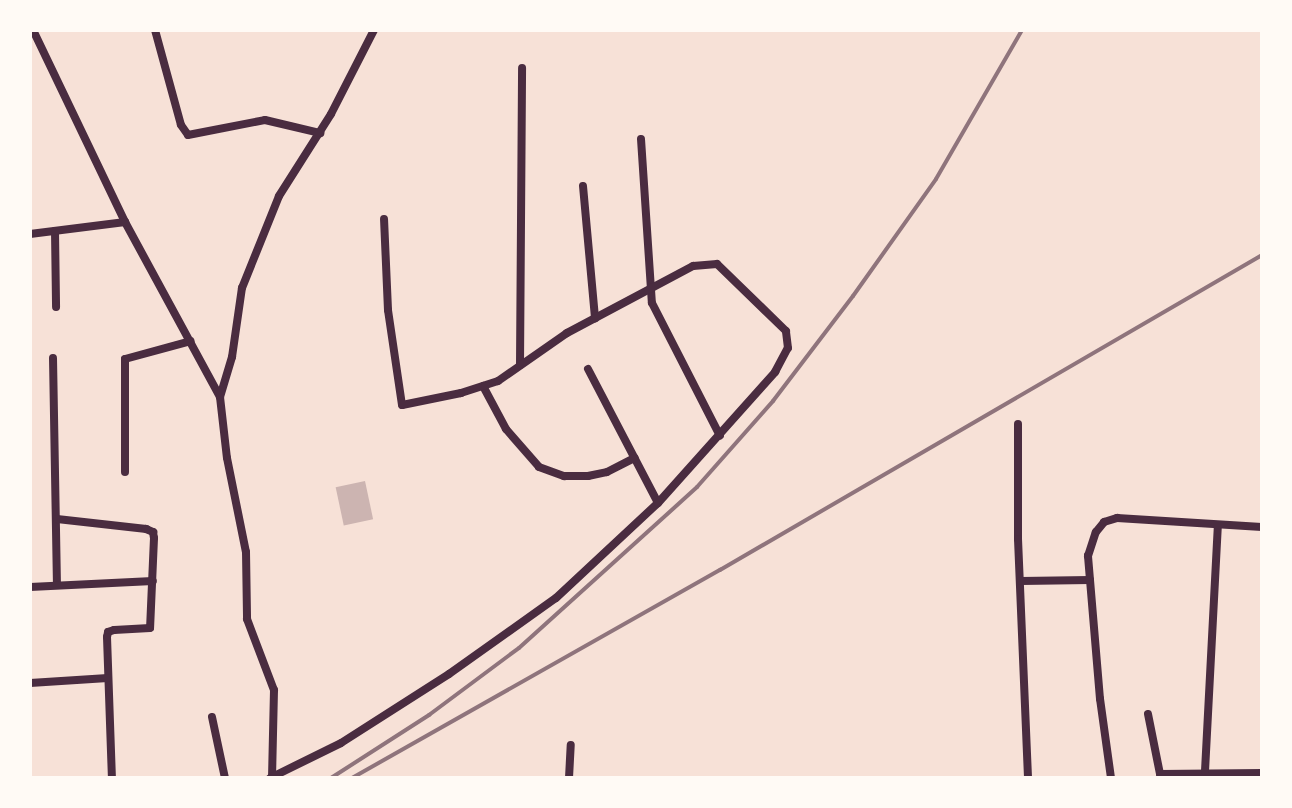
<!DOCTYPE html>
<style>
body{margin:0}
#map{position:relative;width:1292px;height:808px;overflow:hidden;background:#f7e1d7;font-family:Barlow,sans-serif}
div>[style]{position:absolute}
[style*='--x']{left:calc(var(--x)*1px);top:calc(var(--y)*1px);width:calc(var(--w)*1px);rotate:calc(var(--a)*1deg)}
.building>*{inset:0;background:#ccb4b1;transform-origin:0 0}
.minor>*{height:8px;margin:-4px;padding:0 4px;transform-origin:4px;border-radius:4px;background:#4a2c40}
.rail>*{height:4px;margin:-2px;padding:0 2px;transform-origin:2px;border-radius:2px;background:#8f747c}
span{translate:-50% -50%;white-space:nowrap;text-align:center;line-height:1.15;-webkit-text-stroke:7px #fffaf5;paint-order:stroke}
.frame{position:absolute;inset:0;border:32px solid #fffaf5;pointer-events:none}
</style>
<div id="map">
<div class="building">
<div style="left:365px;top:481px;width:39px;height:30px;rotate:78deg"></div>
</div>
<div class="minor">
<div style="--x:33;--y:30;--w:213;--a:64.4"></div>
<div style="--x:125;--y:222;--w:199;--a:61.5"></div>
<div style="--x:220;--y:397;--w:61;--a:83.5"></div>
<div style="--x:227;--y:458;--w:96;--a:78.6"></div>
<div style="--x:246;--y:552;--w:67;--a:89.1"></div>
<div style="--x:247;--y:619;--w:76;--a:69.2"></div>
<div style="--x:274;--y:690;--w:87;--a:91.3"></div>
<div style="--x:155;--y:30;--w:98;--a:74.7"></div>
<div style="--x:181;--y:125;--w:12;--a:55"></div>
<div style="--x:188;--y:135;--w:78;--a:-11"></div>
<div style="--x:265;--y:120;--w:57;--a:13.3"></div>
<div style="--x:641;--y:139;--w:164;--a:86.2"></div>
<div style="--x:652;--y:303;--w:149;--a:62.9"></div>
<div style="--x:583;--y:186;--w:133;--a:84.8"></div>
<div style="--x:55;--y:231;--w:76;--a:89.2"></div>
<div style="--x:30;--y:234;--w:96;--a:-7.2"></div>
<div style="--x:53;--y:358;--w:227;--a:89"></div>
<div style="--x:520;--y:365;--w:297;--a:-89.6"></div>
<div style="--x:588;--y:369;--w:151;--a:62.4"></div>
<div style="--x:483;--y:386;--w:49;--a:61.9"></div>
<div style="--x:506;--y:429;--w:50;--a:49"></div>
<div style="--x:539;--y:467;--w:27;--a:20"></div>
<div style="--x:564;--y:476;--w:24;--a:0"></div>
<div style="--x:588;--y:476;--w:19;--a:-12"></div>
<div style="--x:607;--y:472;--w:31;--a:-27"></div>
<div style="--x:220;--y:397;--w:42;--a:-73.3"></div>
<div style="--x:232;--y:357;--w:70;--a:-81.8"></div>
<div style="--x:242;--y:288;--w:99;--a:-68.1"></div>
<div style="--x:279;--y:196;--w:97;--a:-57.6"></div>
<div style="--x:331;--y:114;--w:94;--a:-62.9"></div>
<div style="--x:1018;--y:424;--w:115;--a:90"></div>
<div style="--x:1018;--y:539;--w:239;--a:87.6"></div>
<div style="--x:125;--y:472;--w:113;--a:-90"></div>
<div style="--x:125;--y:359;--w:68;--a:-15.3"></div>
<div style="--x:57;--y:519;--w:90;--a:6.4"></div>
<div style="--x:146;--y:529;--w:8;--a:23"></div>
<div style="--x:153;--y:532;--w:6;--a:81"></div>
<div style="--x:154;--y:538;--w:90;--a:92.5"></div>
<div style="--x:150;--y:628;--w:36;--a:177"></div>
<div style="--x:114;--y:630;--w:6;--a:162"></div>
<div style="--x:108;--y:632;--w:5;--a:101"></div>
<div style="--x:107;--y:637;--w:141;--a:88"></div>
<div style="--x:1021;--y:581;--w:69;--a:-0.8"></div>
<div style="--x:30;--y:587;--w:123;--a:-2.8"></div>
<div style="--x:30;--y:683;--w:78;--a:-3.7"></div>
<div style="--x:1148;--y:714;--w:61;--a:78.7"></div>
<div style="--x:1160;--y:774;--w:102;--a:-0.6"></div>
<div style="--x:212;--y:717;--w:62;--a:78"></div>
<div style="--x:1205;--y:771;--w:246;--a:-87"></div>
<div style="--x:270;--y:778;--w:79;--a:-26.2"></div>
<div style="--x:341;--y:743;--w:128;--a:-32.6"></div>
<div style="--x:449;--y:674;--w:131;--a:-35.4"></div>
<div style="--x:556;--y:598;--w:139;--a:-43"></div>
<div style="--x:658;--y:503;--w:176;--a:-48.2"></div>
<div style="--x:775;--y:372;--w:27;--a:-62"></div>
<div style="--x:788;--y:348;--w:17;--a:-97"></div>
<div style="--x:786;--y:331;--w:96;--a:-135.8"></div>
<div style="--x:717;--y:264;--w:24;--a:175"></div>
<div style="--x:693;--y:266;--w:143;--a:152"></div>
<div style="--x:567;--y:333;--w:84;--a:145.2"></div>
<div style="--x:498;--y:381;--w:39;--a:162"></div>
<div style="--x:461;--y:393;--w:60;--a:168.5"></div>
<div style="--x:402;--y:405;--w:96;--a:-98.4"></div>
<div style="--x:388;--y:310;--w:91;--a:-92.5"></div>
<div style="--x:569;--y:778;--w:33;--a:-87"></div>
<div style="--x:1111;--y:778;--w:80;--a:-97.9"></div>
<div style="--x:1100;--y:699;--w:144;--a:-94.8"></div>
<div style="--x:1088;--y:556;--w:25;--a:-72"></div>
<div style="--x:1096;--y:532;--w:13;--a:-51"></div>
<div style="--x:1104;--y:522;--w:14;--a:-17"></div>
<div style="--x:1117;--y:518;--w:145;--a:3.6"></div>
</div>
<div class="rail">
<div style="--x:331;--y:778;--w:117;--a:-32.7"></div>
<div style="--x:429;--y:715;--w:112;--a:-36.7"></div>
<div style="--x:519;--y:648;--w:240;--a:-42.1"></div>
<div style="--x:697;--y:487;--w:115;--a:-48.5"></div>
<div style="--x:773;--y:401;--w:132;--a:-52.7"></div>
<div style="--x:853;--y:296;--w:143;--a:-54.6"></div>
<div style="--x:936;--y:179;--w:172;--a:-60"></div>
<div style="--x:352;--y:778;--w:423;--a:-29.5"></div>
<div style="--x:720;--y:570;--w:627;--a:-30.16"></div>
</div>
<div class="frame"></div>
</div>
